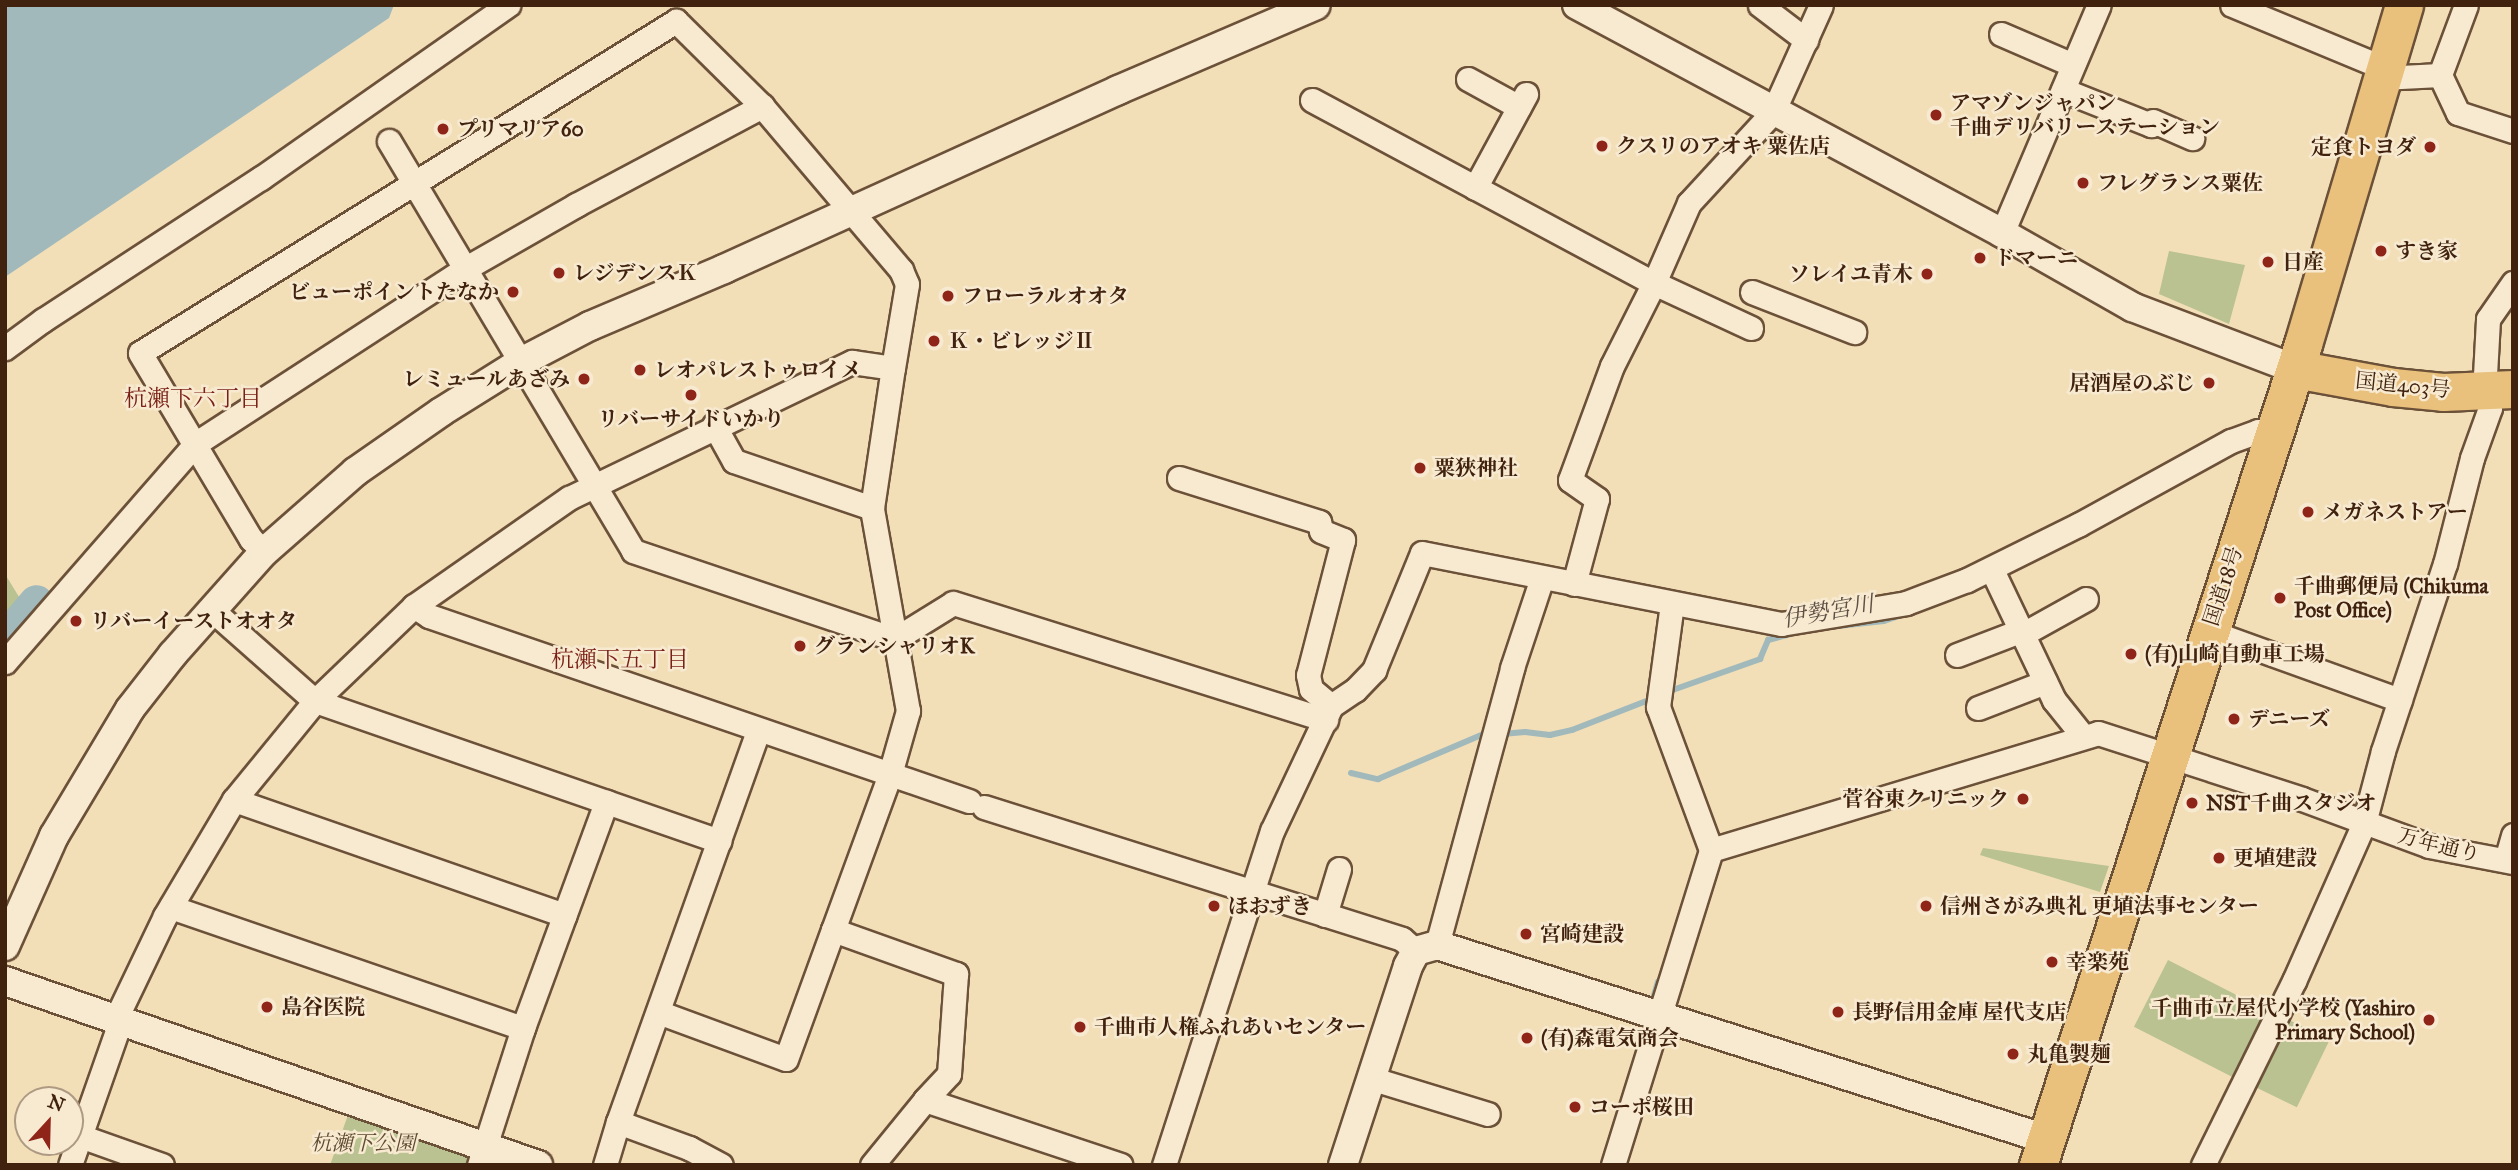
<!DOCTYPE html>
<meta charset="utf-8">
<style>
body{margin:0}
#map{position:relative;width:2518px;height:1170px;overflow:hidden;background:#f2dfb8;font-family:"IM FELL Great Primer","Noto Serif JP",serif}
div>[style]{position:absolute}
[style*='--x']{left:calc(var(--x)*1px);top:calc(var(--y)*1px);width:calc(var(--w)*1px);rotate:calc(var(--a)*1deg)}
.green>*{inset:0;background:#b9c290;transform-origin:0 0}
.water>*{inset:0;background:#a1b9bb}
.stream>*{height:6px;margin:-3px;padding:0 3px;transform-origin:3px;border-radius:3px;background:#a1b9bb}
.river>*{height:35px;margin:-17.5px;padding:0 17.5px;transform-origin:17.5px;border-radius:17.5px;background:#a1b9bb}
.roads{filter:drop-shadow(2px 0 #6c5139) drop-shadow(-2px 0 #6c5139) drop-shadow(0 2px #6c5139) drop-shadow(0 -2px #6c5139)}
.minor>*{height:23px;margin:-11.5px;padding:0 11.5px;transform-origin:11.5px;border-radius:11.5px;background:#f7ead1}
.tertiary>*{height:28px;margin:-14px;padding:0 14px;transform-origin:14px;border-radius:14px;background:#f7ead1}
.trunk>*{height:37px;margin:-18.5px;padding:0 18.5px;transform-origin:18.5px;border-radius:18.5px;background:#e9c07c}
.dots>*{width:19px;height:19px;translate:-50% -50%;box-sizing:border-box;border:4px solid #f7ead1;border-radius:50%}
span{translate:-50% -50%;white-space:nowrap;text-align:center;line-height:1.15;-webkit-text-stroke:5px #f7ead1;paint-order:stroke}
.poi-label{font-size:21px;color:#40220f;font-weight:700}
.left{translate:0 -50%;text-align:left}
.right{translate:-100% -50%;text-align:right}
.street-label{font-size:21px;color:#40220f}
.park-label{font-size:21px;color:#5e4a2f;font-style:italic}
.neighbourhood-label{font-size:23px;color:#7a1f14}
.water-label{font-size:23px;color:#5d4f43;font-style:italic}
.frame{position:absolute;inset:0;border:7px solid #40220f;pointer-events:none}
.north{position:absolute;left:14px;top:1086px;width:70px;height:70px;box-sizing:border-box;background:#f7ead1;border:2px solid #ae9a83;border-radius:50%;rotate:22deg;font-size:19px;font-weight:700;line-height:28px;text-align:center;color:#40220f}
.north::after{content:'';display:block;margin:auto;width:24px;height:32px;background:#8f2418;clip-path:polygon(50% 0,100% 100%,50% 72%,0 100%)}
</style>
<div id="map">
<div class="green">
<div style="clip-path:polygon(2169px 251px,2245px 265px,2229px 324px,2159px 294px)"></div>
<div style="clip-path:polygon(5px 574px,24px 605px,5px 626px)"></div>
<div style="clip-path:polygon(1983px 848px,2109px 866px,2100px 892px,1980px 855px)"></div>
<div style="left:2168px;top:960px;width:116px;height:75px;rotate:27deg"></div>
<div style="left:2283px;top:1017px;width:52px;height:75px;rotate:26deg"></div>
<div style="clip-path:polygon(348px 1115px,474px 1158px,471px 1165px,330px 1165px)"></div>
</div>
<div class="water">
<div style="clip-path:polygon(5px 5px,394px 5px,389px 18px,5px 277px)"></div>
</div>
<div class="stream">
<div style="--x:1829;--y:627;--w:55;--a:-6.2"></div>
<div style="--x:1884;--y:621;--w:59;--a:-18.7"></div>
<div style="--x:1667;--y:692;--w:99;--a:-19.5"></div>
<div style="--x:1760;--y:659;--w:21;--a:-67"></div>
<div style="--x:1768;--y:640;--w:23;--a:-15"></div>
<div style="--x:1502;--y:734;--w:23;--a:-5"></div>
<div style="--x:1525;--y:732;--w:25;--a:7"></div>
<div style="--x:1550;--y:735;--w:23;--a:-13"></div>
<div style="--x:1572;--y:730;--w:88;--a:-21.3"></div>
<div style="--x:1351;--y:773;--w:28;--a:13"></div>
<div style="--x:1378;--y:779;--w:120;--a:-23.1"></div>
<div style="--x:1653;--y:999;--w:18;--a:-74"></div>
</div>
<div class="river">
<div style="--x:5;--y:639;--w:48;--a:-50"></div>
</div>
<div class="roads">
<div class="minor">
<div style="--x:1760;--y:5;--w:58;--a:37.3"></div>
<div style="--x:2232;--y:5;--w:165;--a:22.5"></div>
<div style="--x:2466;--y:5;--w:75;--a:110.4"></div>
<div style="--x:2440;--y:75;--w:42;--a:64.7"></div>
<div style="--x:2458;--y:113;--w:58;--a:18.1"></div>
<div style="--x:2001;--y:34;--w:78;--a:23.3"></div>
<div style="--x:2381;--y:78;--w:59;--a:-2.9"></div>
<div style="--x:1468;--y:79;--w:58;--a:28.8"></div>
<div style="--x:2063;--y:90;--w:95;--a:21.7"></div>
<div style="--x:2151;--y:125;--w:4;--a:-63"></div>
<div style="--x:2153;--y:121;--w:43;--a:23.6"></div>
<div style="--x:1312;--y:100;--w:388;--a:28.2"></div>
<div style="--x:1654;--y:283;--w:107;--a:24.9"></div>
<div style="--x:389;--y:141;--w:477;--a:59.2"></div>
<div style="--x:633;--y:551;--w:276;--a:18.6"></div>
<div style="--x:895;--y:639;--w:68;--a:-31.8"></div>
<div style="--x:953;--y:603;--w:391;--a:17.4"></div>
<div style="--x:1475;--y:188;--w:107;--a:-61.5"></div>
<div style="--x:2002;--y:233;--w:248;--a:-67"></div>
<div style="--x:1752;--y:292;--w:110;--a:21.4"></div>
<div style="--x:5;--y:348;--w:47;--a:-36.4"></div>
<div style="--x:43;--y:320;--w:260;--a:-33.1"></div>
<div style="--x:261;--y:178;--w:302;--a:-35"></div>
<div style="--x:714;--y:425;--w:41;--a:60.9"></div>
<div style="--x:734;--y:461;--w:146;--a:18.8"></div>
<div style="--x:1179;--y:478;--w:147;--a:17.4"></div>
<div style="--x:1319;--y:522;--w:9;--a:77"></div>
<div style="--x:1321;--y:531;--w:24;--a:22"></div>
<div style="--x:1343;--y:540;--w:139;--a:104.5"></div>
<div style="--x:1308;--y:675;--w:14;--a:78"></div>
<div style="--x:1311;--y:689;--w:26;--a:40"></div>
<div style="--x:1992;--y:570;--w:144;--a:64.5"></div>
<div style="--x:2054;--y:700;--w:45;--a:51.3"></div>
<div style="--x:1574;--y:584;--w:88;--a:-74.9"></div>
<div style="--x:1597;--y:499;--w:33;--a:-145"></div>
<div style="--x:1570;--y:480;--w:121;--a:-69.8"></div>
<div style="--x:1612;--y:366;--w:93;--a:-63.2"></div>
<div style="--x:1654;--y:283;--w:87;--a:-66.4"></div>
<div style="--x:1689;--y:203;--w:124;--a:-47.3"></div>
<div style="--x:1773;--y:112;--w:117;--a:-65.8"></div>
<div style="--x:414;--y:606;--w:18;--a:34"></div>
<div style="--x:429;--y:616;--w:571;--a:18.91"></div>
<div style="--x:212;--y:610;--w:137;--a:41.5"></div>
<div style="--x:315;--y:701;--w:428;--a:19.1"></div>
<div style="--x:2208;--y:631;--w:204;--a:19.8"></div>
<div style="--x:2023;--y:634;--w:72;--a:-29.1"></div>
<div style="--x:1957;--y:655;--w:70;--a:-21"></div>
<div style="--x:5;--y:662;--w:289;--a:-48.9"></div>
<div style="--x:195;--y:444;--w:323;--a:-33"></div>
<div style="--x:466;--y:268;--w:127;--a:-29.8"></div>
<div style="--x:576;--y:205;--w:211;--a:-28"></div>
<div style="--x:1978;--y:708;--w:72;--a:-21.2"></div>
<div style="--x:234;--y:800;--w:350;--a:19.2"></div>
<div style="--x:984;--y:807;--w:438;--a:17.5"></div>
<div style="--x:1402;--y:939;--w:18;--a:41"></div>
<div style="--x:1711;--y:850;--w:404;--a:-16.8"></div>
<div style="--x:2098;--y:733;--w:214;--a:17.9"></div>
<div style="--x:2302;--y:799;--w:135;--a:20.3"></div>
<div style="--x:2429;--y:846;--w:86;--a:10.8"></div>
<div style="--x:2506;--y:860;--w:26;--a:-74"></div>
<div style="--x:171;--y:907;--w:372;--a:19"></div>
<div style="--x:1325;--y:915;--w:48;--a:-73.1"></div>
<div style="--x:833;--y:930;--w:166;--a:-69.9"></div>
<div style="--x:890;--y:774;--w:66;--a:-74.1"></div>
<div style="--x:908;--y:711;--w:206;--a:-100.1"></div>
<div style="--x:872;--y:508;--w:142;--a:-81.5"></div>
<div style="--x:1437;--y:945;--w:287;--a:-74.8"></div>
<div style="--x:1512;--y:668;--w:95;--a:-71.6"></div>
<div style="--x:658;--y:1012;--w:136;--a:20.2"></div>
<div style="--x:786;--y:1059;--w:137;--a:-70"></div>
<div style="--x:833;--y:930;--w:131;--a:19.7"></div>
<div style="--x:956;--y:974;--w:100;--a:94"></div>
<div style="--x:949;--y:1074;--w:35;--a:133"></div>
<div style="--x:1370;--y:1078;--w:123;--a:17"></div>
<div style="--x:618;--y:1122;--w:416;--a:-70.3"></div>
<div style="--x:80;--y:1136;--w:87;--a:19.5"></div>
<div style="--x:70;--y:1165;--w:142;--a:-70.7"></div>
<div style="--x:117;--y:1031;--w:21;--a:-82"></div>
<div style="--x:120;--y:1010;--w:104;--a:-64.4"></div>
<div style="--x:165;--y:916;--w:135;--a:-59.3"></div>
<div style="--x:234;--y:800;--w:128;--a:-50.7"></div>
<div style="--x:315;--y:701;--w:137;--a:-43.8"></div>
<div style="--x:414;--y:606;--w:189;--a:-34.9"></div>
<div style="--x:569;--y:498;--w:314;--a:-25.7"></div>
<div style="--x:852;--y:362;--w:41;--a:8.3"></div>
<div style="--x:893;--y:368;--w:85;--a:-80.5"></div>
<div style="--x:907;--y:284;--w:15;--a:-113"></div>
<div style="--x:901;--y:270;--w:215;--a:-130.3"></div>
<div style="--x:762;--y:106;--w:121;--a:-135.3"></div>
<div style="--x:676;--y:21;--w:630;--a:148.23"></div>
<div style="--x:140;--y:353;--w:217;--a:59.2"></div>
<div style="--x:251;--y:539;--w:18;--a:45"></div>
<div style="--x:479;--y:1165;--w:144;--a:-72.2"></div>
<div style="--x:523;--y:1028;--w:241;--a:-69.8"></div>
<div style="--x:605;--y:1165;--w:45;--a:-73.2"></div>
<div style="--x:618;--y:1122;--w:76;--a:20.1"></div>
<div style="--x:689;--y:1148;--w:36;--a:28"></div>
<div style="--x:872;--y:1165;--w:84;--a:-50.8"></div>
<div style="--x:925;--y:1100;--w:206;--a:18.4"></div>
<div style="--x:1164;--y:1165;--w:351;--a:-72.1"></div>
<div style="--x:1272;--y:831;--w:138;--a:-64.7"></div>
<div style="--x:1331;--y:706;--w:29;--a:-34"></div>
<div style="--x:1355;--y:690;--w:28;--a:-46"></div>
<div style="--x:1374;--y:670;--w:126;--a:-67.7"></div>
<div style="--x:1422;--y:553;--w:366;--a:11.2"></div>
<div style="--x:1781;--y:624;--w:127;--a:-9.5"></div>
<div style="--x:1906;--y:603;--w:65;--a:-20.7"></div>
<div style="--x:1967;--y:580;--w:124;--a:-26.4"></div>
<div style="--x:2078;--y:525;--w:175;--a:-28.8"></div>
<div style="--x:2231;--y:441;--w:29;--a:-20"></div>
<div style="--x:2258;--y:431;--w:14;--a:12"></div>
<div style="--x:1613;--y:1165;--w:330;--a:-72.7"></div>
<div style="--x:1711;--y:850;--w:153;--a:-110.3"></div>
<div style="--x:1658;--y:707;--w:105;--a:-82.3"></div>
<div style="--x:2203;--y:1165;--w:205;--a:-63.7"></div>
<div style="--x:2294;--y:981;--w:173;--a:-66.1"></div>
<div style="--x:2364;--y:823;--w:74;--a:-75.2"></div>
<div style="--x:2383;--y:751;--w:197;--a:-71.7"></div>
<div style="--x:2445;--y:564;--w:109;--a:-75.7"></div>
<div style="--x:2472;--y:458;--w:53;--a:-70.2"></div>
<div style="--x:2490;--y:408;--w:33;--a:-99"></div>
<div style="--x:2485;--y:375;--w:56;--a:-86.9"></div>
<div style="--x:2488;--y:319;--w:44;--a:-55.2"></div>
</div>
<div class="tertiary">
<div style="--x:1577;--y:5;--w:482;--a:28.2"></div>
<div style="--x:2002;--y:233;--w:150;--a:29.6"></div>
<div style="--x:2132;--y:307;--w:174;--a:20.8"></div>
<div style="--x:5;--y:946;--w:120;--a:-66"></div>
<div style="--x:54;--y:836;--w:148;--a:-59.1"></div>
<div style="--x:130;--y:709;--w:70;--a:-52"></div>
<div style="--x:173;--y:654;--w:137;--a:-48.3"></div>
<div style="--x:264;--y:552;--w:121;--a:-41.3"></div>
<div style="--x:355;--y:472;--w:105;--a:-34.9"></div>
<div style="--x:441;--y:412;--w:94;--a:-32"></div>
<div style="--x:521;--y:362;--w:78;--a:-27.6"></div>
<div style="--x:590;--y:326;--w:146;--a:-23"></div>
<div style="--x:724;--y:269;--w:433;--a:-24.4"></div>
<div style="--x:1118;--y:90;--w:215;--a:-23.2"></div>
<div style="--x:5;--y:981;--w:564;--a:19.05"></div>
<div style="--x:1343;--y:1165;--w:209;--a:-71.9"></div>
<div style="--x:1408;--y:966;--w:17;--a:-62"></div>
<div style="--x:1416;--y:951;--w:22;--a:-16"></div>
<div style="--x:1437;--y:945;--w:639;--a:17.67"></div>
</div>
<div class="trunk">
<div style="--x:2295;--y:369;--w:100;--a:10.4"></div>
<div style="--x:2393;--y:387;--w:50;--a:5.7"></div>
<div style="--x:2443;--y:392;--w:70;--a:-2.5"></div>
<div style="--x:2038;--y:1165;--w:863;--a:-72.11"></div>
<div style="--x:2303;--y:344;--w:354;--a:-73.4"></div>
</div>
</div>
<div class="dots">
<div style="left:1936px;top:115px;background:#8f2418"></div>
<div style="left:443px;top:129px;background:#8f2418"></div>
<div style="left:1602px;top:146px;background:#8f2418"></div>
<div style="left:2430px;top:147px;background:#8f2418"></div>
<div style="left:2083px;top:183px;background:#8f2418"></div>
<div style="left:2381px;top:251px;background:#8f2418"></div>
<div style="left:1980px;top:258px;background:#8f2418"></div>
<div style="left:2268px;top:262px;background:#8f2418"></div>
<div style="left:559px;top:273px;background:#8f2418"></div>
<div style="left:1927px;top:274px;background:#8f2418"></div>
<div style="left:513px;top:292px;background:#8f2418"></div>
<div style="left:948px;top:296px;background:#8f2418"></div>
<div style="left:934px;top:341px;background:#8f2418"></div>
<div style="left:640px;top:370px;background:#8f2418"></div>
<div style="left:584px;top:379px;background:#8f2418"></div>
<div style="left:2209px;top:383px;background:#8f2418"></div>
<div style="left:691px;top:395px;background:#8f2418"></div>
<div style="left:1420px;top:468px;background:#8f2418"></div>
<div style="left:2308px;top:512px;background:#8f2418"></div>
<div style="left:2280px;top:598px;background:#8f2418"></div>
<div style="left:76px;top:621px;background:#8f2418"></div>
<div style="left:800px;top:646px;background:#8f2418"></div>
<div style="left:2131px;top:654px;background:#8f2418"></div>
<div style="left:2234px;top:719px;background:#8f2418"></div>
<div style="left:2023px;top:799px;background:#8f2418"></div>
<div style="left:2192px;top:803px;background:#8f2418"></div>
<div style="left:2219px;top:858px;background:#8f2418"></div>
<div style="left:1214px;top:906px;background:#8f2418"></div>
<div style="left:1926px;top:906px;background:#8f2418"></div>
<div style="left:1526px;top:934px;background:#8f2418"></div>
<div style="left:2052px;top:962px;background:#8f2418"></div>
<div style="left:267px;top:1007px;background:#8f2418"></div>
<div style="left:1838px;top:1012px;background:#8f2418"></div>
<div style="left:2429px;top:1020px;background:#8f2418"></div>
<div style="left:1080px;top:1027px;background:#8f2418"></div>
<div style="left:1527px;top:1038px;background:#8f2418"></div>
<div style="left:2013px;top:1054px;background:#8f2418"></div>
<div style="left:1575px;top:1107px;background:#8f2418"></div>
</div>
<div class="poi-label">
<span class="left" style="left:1950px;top:115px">アマゾンジャパン<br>千曲デリバリーステーション</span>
<span class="left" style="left:457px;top:129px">プリマリア60</span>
<span class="left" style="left:1616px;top:146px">クスリのアオキ 粟佐店</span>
<span class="right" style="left:2416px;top:147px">定食トヨダ</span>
<span class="left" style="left:2097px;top:183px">フレグランス粟佐</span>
<span class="left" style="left:2395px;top:251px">すき家</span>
<span class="left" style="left:1994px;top:258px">ドマーニ</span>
<span class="left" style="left:2282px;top:262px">日産</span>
<span class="left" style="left:573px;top:273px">レジデンスＫ</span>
<span class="right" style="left:1913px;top:274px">ソレイユ青木</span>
<span class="right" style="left:499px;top:292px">ビューポイントたなか</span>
<span class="left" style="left:962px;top:296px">フローラルオオタ</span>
<span class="left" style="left:948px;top:341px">Ｋ・ビレッジⅡ</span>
<span class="left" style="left:654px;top:370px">レオパレストゥロイメ</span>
<span class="right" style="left:570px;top:379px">レミュールあざみ</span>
<span class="right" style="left:2195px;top:383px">居酒屋のぶじ</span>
<span style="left:691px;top:419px">リバーサイドいかり</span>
<span class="left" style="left:1434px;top:468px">粟狹神社</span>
<span class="left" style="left:2322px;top:512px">メガネストアー</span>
<span class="left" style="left:2294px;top:598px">千曲郵便局 (Chikuma<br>Post Office)</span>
<span class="left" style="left:90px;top:621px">リバーイーストオオタ</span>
<span class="left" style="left:814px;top:646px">グランシャリオK</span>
<span class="left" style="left:2145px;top:654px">(有)山崎自動車工場</span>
<span class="left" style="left:2248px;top:719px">デニーズ</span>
<span class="right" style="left:2009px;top:799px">菅谷東クリニック</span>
<span class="left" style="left:2206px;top:803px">NST千曲スタジオ</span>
<span class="left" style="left:2233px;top:858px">更埴建設</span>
<span class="left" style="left:1228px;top:906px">ほおずき</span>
<span class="left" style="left:1940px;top:906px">信州さがみ典礼 更埴法事センター</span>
<span class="left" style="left:1540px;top:934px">宮崎建設</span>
<span class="left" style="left:2066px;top:962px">幸楽苑</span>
<span class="left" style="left:281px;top:1007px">島谷医院</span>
<span class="right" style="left:2415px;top:1020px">千曲市立屋代小学校 (Yashiro<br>Primary School)</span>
<span class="left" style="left:1852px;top:1012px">長野信用金庫 屋代支店</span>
<span class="left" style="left:1094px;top:1027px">千曲市人権ふれあいセンター</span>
<span class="left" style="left:1541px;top:1038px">(有)森電気商会</span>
<span class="left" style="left:2027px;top:1054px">丸亀製麺</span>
<span class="left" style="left:1589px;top:1107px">コーポ桜田</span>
</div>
<div class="street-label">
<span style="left:2403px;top:385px;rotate:6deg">国道403号</span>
<span style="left:2223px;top:586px;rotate:-72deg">国道18号</span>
<span style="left:2439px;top:845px;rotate:14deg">万年通り</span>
</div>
<div class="park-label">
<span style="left:363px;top:1143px">杭瀬下公園</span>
</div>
<div class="neighbourhood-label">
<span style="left:193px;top:398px">杭瀬下六丁目</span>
<span style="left:620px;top:659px">杭瀬下五丁目</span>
</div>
<div class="water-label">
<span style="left:1828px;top:611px;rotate:-10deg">伊勢宮川</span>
</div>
<div class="frame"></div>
<div class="north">N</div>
</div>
